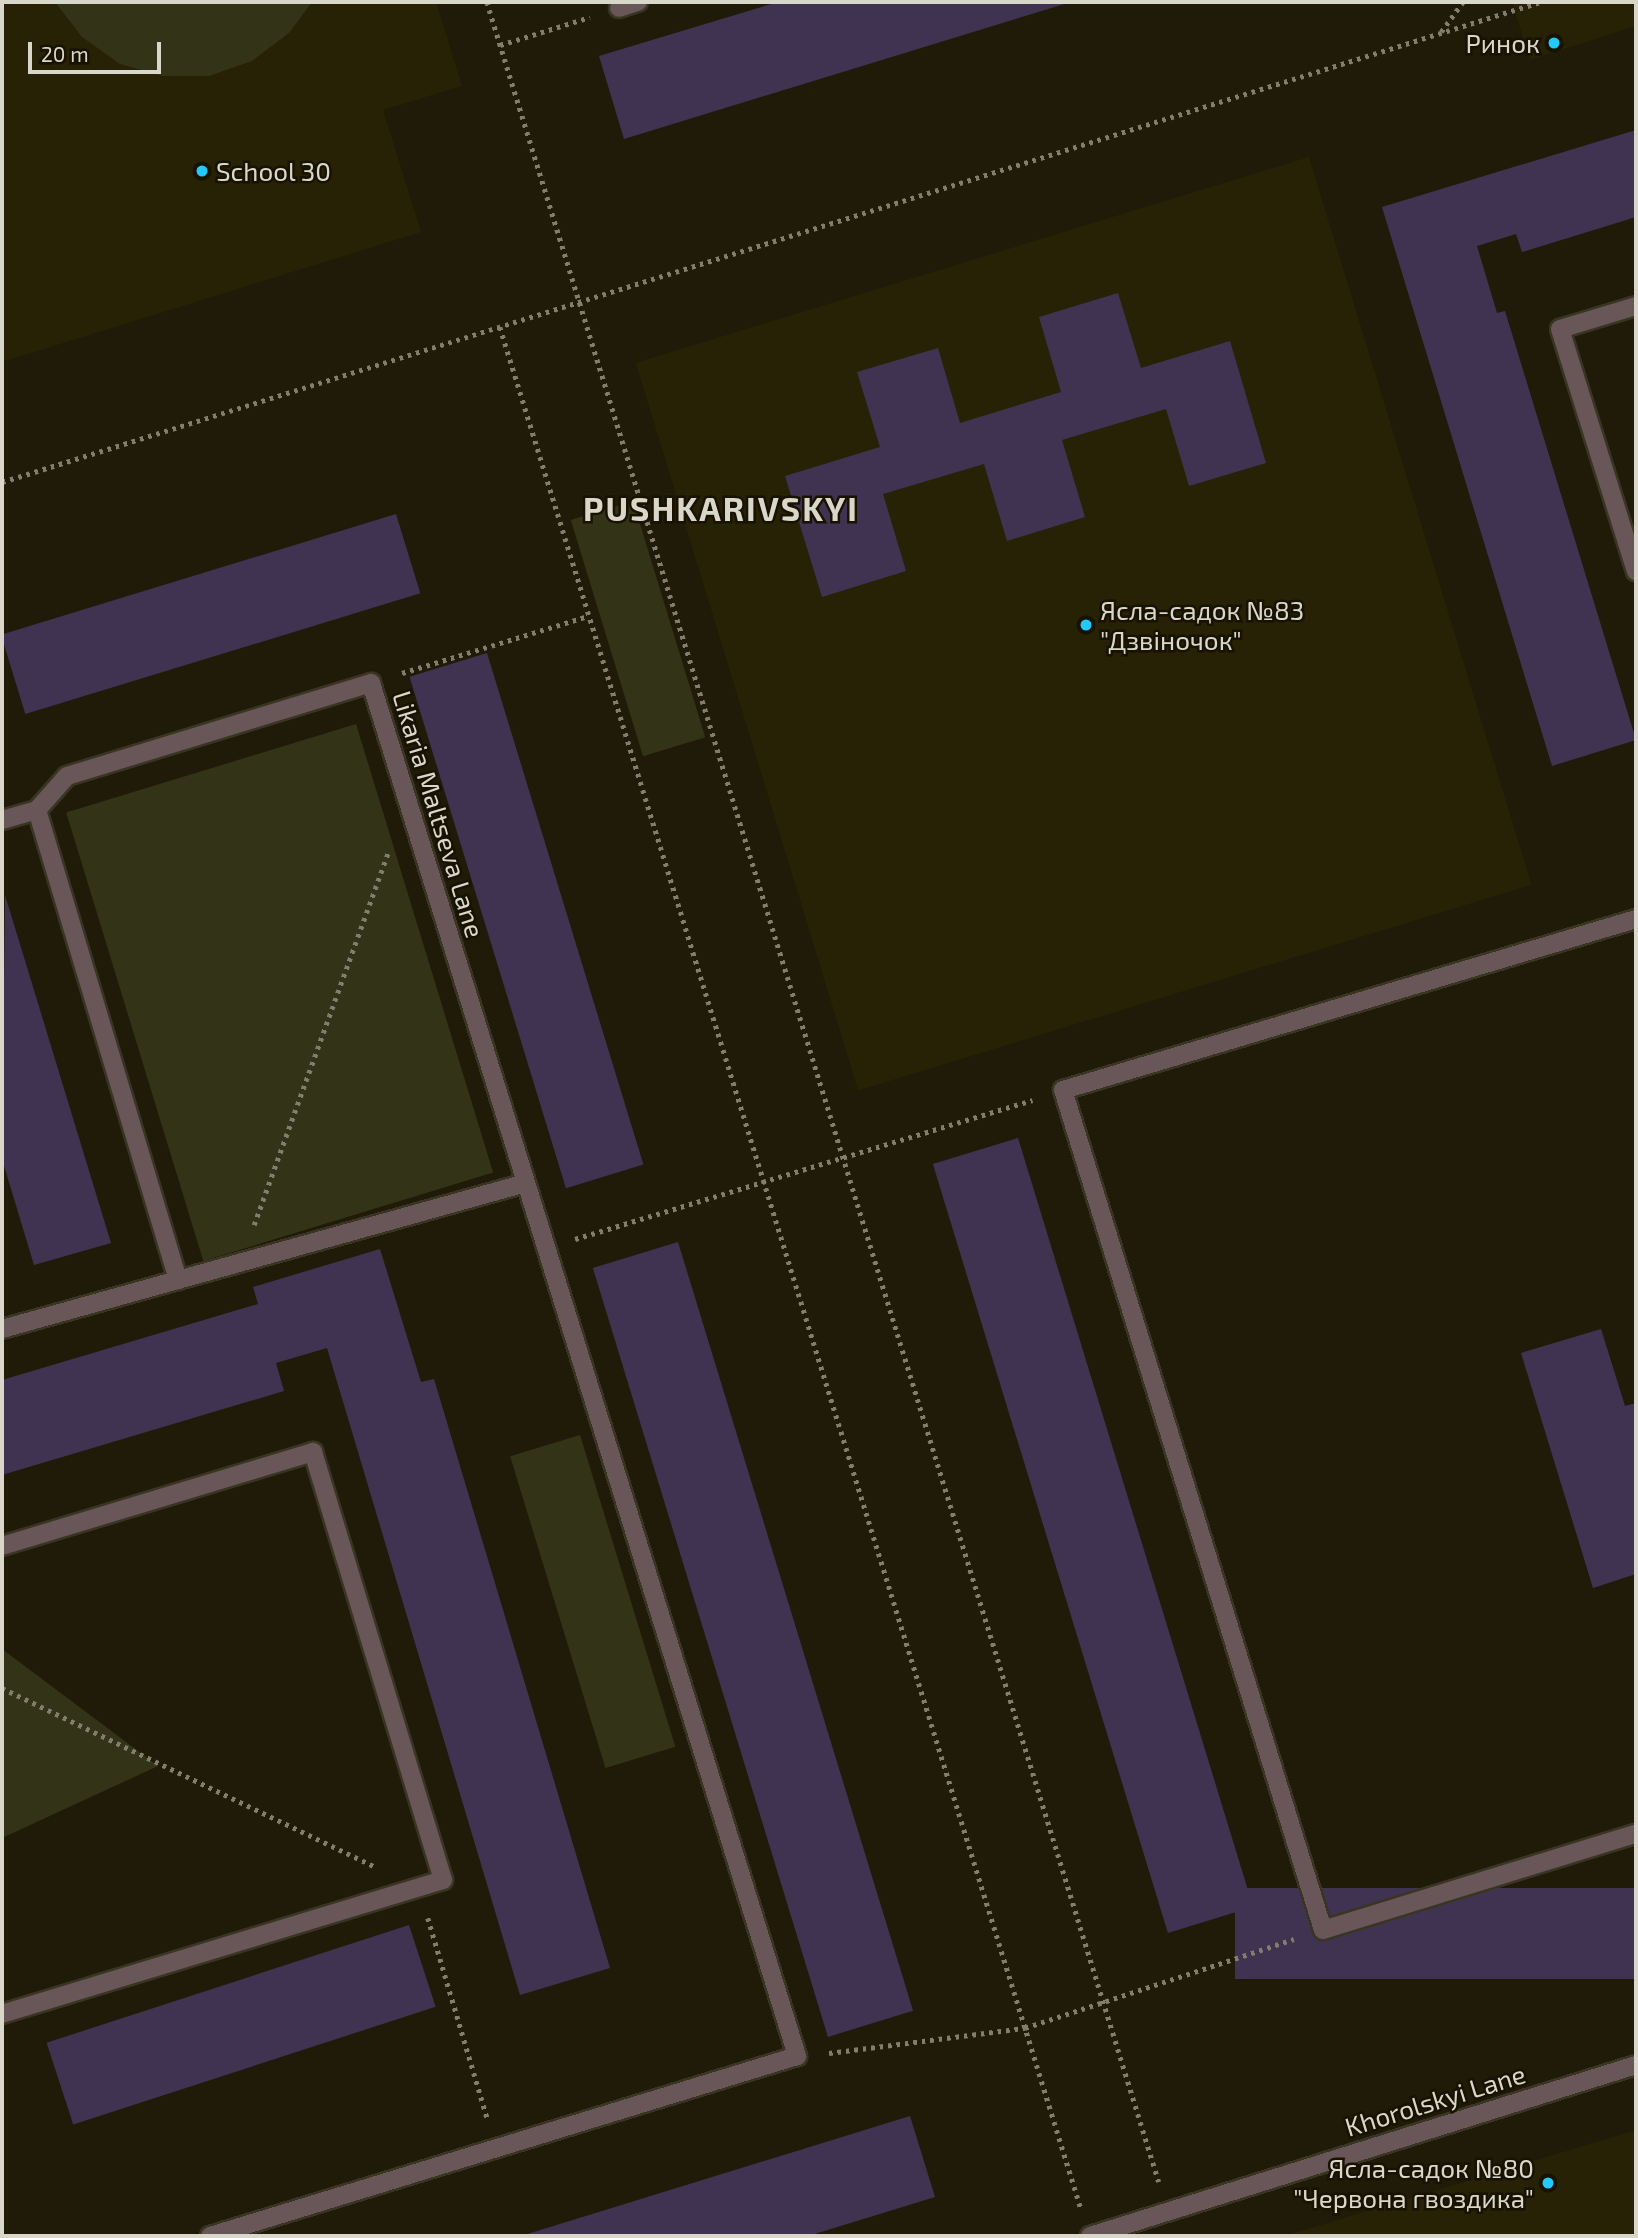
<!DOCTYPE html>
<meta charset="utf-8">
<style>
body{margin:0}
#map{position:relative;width:1638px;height:2238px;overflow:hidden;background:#201b08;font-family:"Exo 2",sans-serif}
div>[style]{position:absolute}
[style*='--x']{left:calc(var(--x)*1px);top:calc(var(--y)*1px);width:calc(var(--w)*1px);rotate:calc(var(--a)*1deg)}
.built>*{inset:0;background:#272105;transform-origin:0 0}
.green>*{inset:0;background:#333417;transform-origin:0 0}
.building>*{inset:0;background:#403352;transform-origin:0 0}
.path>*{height:4.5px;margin-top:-2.25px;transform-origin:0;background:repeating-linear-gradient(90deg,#827e6e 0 3.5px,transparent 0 8.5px)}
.roads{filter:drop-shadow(2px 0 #3a3523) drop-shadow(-2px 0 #3a3523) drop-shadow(0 2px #3a3523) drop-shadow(0 -2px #3a3523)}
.minor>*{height:18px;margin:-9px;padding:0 9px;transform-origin:9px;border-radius:9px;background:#685658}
.dots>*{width:19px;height:19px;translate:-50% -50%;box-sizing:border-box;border:4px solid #171202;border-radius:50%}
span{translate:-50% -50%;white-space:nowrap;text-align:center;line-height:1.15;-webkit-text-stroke:5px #171202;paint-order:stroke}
.poi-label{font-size:26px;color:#d9d7ca}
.right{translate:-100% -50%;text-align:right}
.left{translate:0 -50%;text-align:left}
.street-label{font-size:26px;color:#d9d7ca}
.district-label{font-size:33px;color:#d9d7ca;font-weight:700;letter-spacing:2px}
.frame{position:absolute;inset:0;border:4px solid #d9d7ca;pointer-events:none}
.scale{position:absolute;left:28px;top:42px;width:133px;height:32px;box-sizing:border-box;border:4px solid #d9d7ca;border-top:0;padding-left:9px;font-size:21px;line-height:24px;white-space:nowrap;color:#d9d7ca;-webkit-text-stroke:5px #171202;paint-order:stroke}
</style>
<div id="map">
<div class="built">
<div style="clip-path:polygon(2px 2px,436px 2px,462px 86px,383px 110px,421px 232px,2px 362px)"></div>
<div style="clip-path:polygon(1512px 2px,1636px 2px,1636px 26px,1530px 60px)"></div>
<div style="left:1309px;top:157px;width:761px;height:704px;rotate:73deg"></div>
<div style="clip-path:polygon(1636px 2130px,1636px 2236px,1284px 2236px)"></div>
</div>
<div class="green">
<div style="clip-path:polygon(55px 2px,312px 2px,289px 33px,252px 61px,209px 76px,163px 76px,120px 64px,82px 37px)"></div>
<div style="left:633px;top:501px;width:247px;height:65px;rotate:73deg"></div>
<div style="left:356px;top:724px;width:469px;height:303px;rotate:73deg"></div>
<div style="left:580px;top:1435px;width:326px;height:73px;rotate:73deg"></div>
<div style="clip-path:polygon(2px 1649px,158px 1766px,2px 1838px)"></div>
</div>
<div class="building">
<div style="clip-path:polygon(778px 2px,1071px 2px,624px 139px,599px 56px)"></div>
<div style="clip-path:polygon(1636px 130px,1636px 217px,1522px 252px,1516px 234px,1477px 246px,1497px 313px,1505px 311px,1636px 740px,1552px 766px,1382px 207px)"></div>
<div style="clip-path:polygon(1118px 293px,1141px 368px,1230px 341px,1266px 463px,1189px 486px,1166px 409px,1062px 440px,1085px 517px,1007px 541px,984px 464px,883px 494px,906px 571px,822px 597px,785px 476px,880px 447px,857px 372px,938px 348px,960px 423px,1061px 392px,1039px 317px)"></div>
<div style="left:396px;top:514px;width:83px;height:413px;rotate:73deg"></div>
<div style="left:487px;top:653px;width:535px;height:81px;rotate:73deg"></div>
<div style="clip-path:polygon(5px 895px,111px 1243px,34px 1265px,2px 1159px)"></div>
<div style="left:1018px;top:1138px;width:804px;height:89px;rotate:73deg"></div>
<div style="left:678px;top:1242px;width:804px;height:89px;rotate:73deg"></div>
<div style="clip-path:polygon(380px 1249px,421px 1382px,434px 1379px,610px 1968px,520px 1995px,327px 1348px,276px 1363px,284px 1391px,2px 1475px,2px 1380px,258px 1304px,253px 1287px)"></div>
<div style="clip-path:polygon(1601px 1329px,1625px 1406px,1636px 1403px,1636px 1574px,1593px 1588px,1521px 1353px)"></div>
<div style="left:1636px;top:1888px;width:91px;height:401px;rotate:90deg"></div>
<div style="left:409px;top:1925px;width:86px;height:381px;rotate:72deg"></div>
<div style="clip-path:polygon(910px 2116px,935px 2197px,808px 2236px,521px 2236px)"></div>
</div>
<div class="path">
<div style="--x:487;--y:2;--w:2281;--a:72.87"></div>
<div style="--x:1441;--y:32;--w:37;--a:-54"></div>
<div style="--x:500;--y:45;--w:94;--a:-17.3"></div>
<div style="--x:500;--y:327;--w:1969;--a:72.84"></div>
<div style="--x:2;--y:482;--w:1611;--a:-17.33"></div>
<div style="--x:402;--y:673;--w:195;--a:-17"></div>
<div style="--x:254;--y:1225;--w:396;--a:-70.2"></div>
<div style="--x:575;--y:1239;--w:478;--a:-16.9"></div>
<div style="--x:2;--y:1688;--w:415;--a:25.6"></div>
<div style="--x:428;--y:1918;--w:208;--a:73.5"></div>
<div style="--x:829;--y:2053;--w:198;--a:-7.3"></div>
<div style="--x:1025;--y:2028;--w:283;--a:-18.3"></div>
</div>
<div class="roads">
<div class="minor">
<div style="--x:619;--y:8;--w:20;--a:-18"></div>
<div style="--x:1636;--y:306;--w:79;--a:163.2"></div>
<div style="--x:1560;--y:329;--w:254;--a:72.6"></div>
<div style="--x:37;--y:810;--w:491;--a:73.3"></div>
<div style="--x:2;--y:820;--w:36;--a:-16"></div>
<div style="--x:37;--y:810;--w:45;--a:-48.6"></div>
<div style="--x:67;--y:776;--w:318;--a:-17"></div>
<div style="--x:371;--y:683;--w:1438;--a:72.76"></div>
<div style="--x:797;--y:2056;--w:614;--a:162.95"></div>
<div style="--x:1636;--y:919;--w:598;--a:163.38"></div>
<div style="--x:1063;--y:1090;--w:879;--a:72.8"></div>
<div style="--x:1323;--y:1930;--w:327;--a:-17.1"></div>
<div style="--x:2;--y:1329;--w:544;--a:-15.57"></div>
<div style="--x:2;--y:1546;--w:325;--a:-16.8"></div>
<div style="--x:313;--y:1452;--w:447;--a:73.1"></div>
<div style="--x:443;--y:1880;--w:461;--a:163.1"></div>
<div style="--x:1090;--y:2236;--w:572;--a:-17.39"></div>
</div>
</div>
<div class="dots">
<div style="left:1554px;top:43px;background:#21c9fd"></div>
<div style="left:202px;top:171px;background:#21c9fd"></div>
<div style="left:1086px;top:625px;background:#21c9fd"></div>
<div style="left:1548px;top:2183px;background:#21c9fd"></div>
</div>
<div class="poi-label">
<span class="right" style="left:1540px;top:43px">Ринок</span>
<span class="left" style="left:216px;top:171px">School 30</span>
<span class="left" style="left:1100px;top:625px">Ясла-садок №83<br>"Дзвіночок"</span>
<span class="right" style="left:1534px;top:2183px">Ясла-садок №80<br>"Червона гвоздика"</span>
</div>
<div class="street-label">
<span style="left:439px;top:814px;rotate:73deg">Likaria Maltseva Lane</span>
<span style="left:1435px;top:2100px;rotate:-17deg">Khorolskyi Lane</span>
</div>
<div class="district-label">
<span style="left:721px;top:509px">PUSHKARIVSKYI</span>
</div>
<div class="frame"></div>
<div class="scale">20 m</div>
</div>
